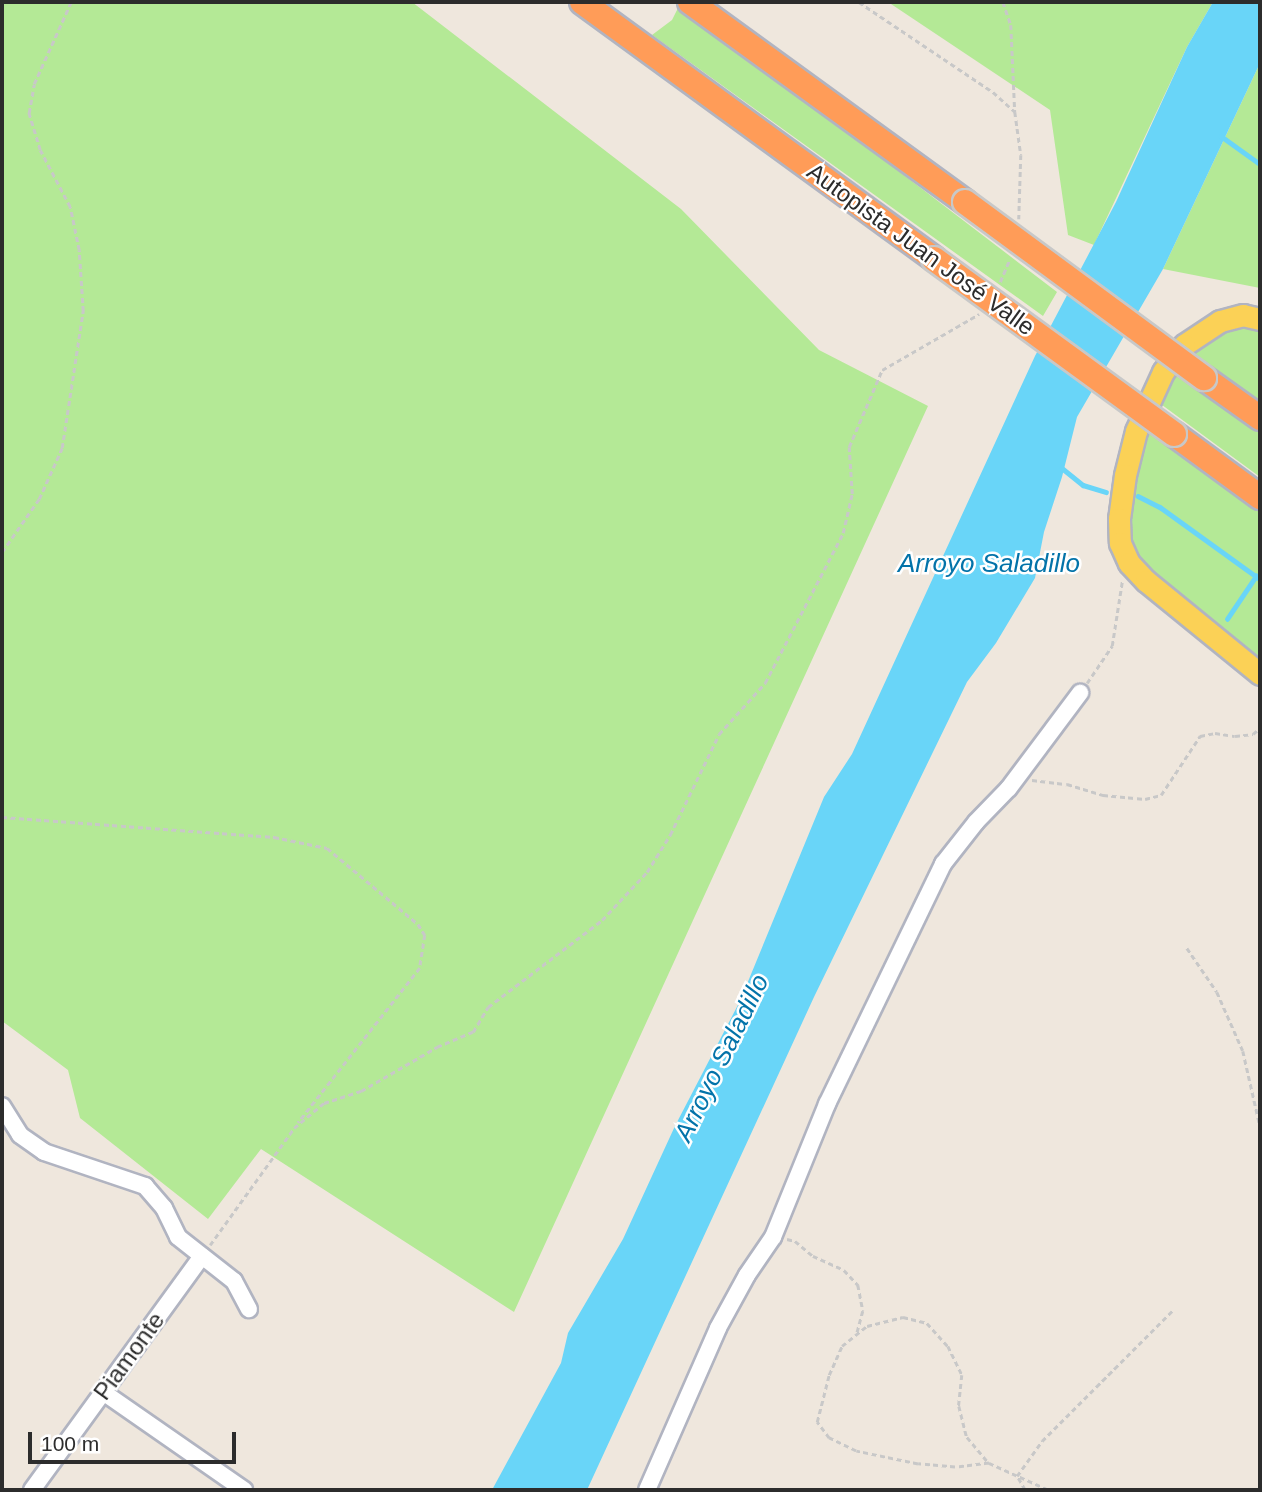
<!DOCTYPE html>
<meta charset="utf-8">
<style>
body{margin:0}
#map{position:relative;width:1262px;height:1492px;overflow:hidden;background:#efe7dd;font-family:Helvetica,sans-serif}
div>[style]{position:absolute}
[style*='--x']{left:calc(var(--x)*1px);top:calc(var(--y)*1px);width:calc(var(--w)*1px);rotate:calc(var(--a)*1deg)}
.green>*{inset:0;background:#b4e996}
.water>*{inset:0;background:#69d5f8}
.stream>*{height:4.5px;margin:-2.25px;padding:0 2.25px;transform-origin:2.25px;border-radius:2.25px;background:#69d5f8}
.path>*{height:2.5px;margin-top:-1.25px;transform-origin:0;background:repeating-linear-gradient(90deg,#c8c8c8 0 5px,transparent 0 8.5px)}
.roads{filter:drop-shadow(2px 0 #b1b4c1) drop-shadow(-2px 0 #b1b4c1) drop-shadow(0 2px #b1b4c1) drop-shadow(0 -2px #b1b4c1)}
.minor>*{height:16px;margin:-8px;padding:0 8px;transform-origin:8px;border-radius:8px;background:#fff}
.major>*{height:21px;margin:-10.5px;padding:0 10.5px;transform-origin:10.5px;border-radius:10.5px;background:#fbd156}
.highway>*{height:24px;margin:-12px;padding:0 12px;transform-origin:12px;border-radius:12px;background:#ff9c58}
.bridges{filter:drop-shadow(2px 0 #c8c8c8) drop-shadow(-2px 0 #c8c8c8) drop-shadow(0 2px #c8c8c8) drop-shadow(0 -2px #c8c8c8)}
.highway-bridge>*{height:24px;margin:-12px;padding:0 12px;transform-origin:12px;border-radius:12px;background:#ff9c58}
span{translate:-50% -50%;white-space:nowrap;text-align:center;line-height:1.15;-webkit-text-stroke:5px #fff;paint-order:stroke}
.street-label{font-size:24px;color:#2c2c2c}
.water-label{font-size:26px;color:#0373a9;font-style:italic}
.frame{position:absolute;inset:0;border:4px solid #2c2c2c;pointer-events:none}
.scale{position:absolute;left:28px;top:1432px;width:208px;height:32px;box-sizing:border-box;border:4px solid #2c2c2c;border-top:0;padding-left:9px;font-size:21px;line-height:24px;white-space:nowrap;color:#2c2c2c;-webkit-text-stroke:5px #fff;paint-order:stroke}
</style>
<div id="map">
<div class="green">
<div style="clip-path:polygon(2px 2px,412px 2px,681px 209px,819px 350px,928px 406px,514px 1312px,261px 1149px,208px 1219px,80px 1118px,68px 1070px,2px 1021px)"></div>
<div style="clip-path:polygon(888px 2px,1213px 2px,1187px 47px,1094px 245px,1068px 235px,1050px 110px)"></div>
<div style="clip-path:polygon(680px 4px,1057px 292px,1043px 316px,652px 35px,672px 20px)"></div>
<div style="clip-path:polygon(1260px 63px,1260px 288px,1163px 269px)"></div>
<div style="clip-path:polygon(1239px 324px,1260px 328px,1260px 404px,1190px 353px,1219px 332px)"></div>
<div style="clip-path:polygon(1175px 371px,1260px 429px,1260px 477px,1158px 402px)"></div>
<div style="clip-path:polygon(1147px 430px,1260px 511px,1260px 664px,1153px 575px,1133px 549px,1129px 520px)"></div>
</div>
<div class="water">
<div style="clip-path:polygon(1213px 2px,1260px 2px,1260px 63px,1163px 269px,1077px 417px,1062px 477px,1044px 532px,1035px 578px,996px 643px,967px 682px,814px 997px,587px 1490px,492px 1490px,561px 1363px,568px 1333px,623px 1239px,675px 1126px,740px 1001px,824px 797px,852px 754px,1035px 356px,1116px 202px,1187px 47px)"></div>
</div>
<div class="stream">
<div style="--x:1221;--y:136;--w:48;--a:35.7"></div>
<div style="--x:1062;--y:468;--w:27;--a:39"></div>
<div style="--x:1083;--y:485;--w:24;--a:17"></div>
<div style="--x:1138;--y:496;--w:25;--a:27"></div>
<div style="--x:1160;--y:507;--w:123;--a:35.8"></div>
<div style="--x:1227;--y:619;--w:52;--a:-56"></div>
</div>
<div class="path">
<div style="--x:859;--y:2;--w:161;--a:33.9"></div>
<div style="--x:993;--y:92;--w:30;--a:42"></div>
<div style="--x:1003;--y:2;--w:24;--a:71"></div>
<div style="--x:1011;--y:25;--w:87;--a:87.4"></div>
<div style="--x:1015;--y:112;--w:43;--a:82.1"></div>
<div style="--x:1021;--y:155;--w:64;--a:91.8"></div>
<div style="--x:1000;--y:282;--w:25;--a:-67"></div>
<div style="--x:2;--y:552;--w:65;--a:-55.1"></div>
<div style="--x:39;--y:499;--w:56;--a:-65.7"></div>
<div style="--x:62;--y:448;--w:139;--a:-81.3"></div>
<div style="--x:83;--y:311;--w:61;--a:-93.8"></div>
<div style="--x:79;--y:250;--w:44;--a:-101.8"></div>
<div style="--x:70;--y:207;--w:64;--a:-117.8"></div>
<div style="--x:40;--y:150;--w:39;--a:-107"></div>
<div style="--x:29;--y:113;--w:29;--a:-80"></div>
<div style="--x:34;--y:84;--w:90;--a:-65.7"></div>
<div style="--x:1087;--y:683;--w:45;--a:-56"></div>
<div style="--x:1112;--y:646;--w:65;--a:-81.1"></div>
<div style="--x:1032;--y:780;--w:35;--a:7"></div>
<div style="--x:1067;--y:784;--w:38;--a:17"></div>
<div style="--x:1103;--y:795;--w:42;--a:5.4"></div>
<div style="--x:1145;--y:799;--w:16;--a:-14"></div>
<div style="--x:1161;--y:795;--w:71;--a:-56.5"></div>
<div style="--x:1200;--y:736;--w:15;--a:-11"></div>
<div style="--x:1215;--y:733;--w:20;--a:9"></div>
<div style="--x:1235;--y:736;--w:18;--a:-6"></div>
<div style="--x:1253;--y:734;--w:9;--a:-41"></div>
<div style="--x:2;--y:817;--w:273;--a:4.2"></div>
<div style="--x:274;--y:837;--w:54;--a:11.7"></div>
<div style="--x:327;--y:848;--w:119;--a:39.9"></div>
<div style="--x:418;--y:924;--w:13;--a:58"></div>
<div style="--x:425;--y:935;--w:33;--a:99"></div>
<div style="--x:420;--y:968;--w:197;--a:128.2"></div>
<div style="--x:1187;--y:948;--w:53;--a:55.7"></div>
<div style="--x:1217;--y:992;--w:64;--a:66.2"></div>
<div style="--x:1243;--y:1051;--w:77;--a:77.2"></div>
<div style="--x:294;--y:1128;--w:39;--a:-40"></div>
<div style="--x:324;--y:1103;--w:39;--a:-18"></div>
<div style="--x:361;--y:1091;--w:88;--a:-30.1"></div>
<div style="--x:437;--y:1047;--w:39;--a:-23"></div>
<div style="--x:473;--y:1032;--w:29;--a:-59"></div>
<div style="--x:488;--y:1007;--w:143;--a:-37.3"></div>
<div style="--x:602;--y:920;--w:66;--a:-46.8"></div>
<div style="--x:647;--y:872;--w:44;--a:-58.1"></div>
<div style="--x:670;--y:835;--w:112;--a:-64.1"></div>
<div style="--x:719;--y:734;--w:69;--a:-48"></div>
<div style="--x:765;--y:683;--w:169;--a:-62.5"></div>
<div style="--x:843;--y:533;--w:40;--a:-77"></div>
<div style="--x:852;--y:494;--w:47;--a:-93.7"></div>
<div style="--x:849;--y:447;--w:84;--a:-66.8"></div>
<div style="--x:882;--y:370;--w:112;--a:-30"></div>
<div style="--x:787;--y:1239;--w:8;--a:14"></div>
<div style="--x:795;--y:1241;--w:23;--a:40"></div>
<div style="--x:813;--y:1256;--w:34;--a:24"></div>
<div style="--x:844;--y:1270;--w:21;--a:47"></div>
<div style="--x:858;--y:1285;--w:26;--a:79"></div>
<div style="--x:863;--y:1311;--w:24;--a:105"></div>
<div style="--x:210;--y:1245;--w:144;--a:-54.3"></div>
<div style="--x:989;--y:1463;--w:34;--a:173"></div>
<div style="--x:955;--y:1467;--w:37;--a:-175"></div>
<div style="--x:918;--y:1464;--w:63;--a:-168.2"></div>
<div style="--x:856;--y:1451;--w:30;--a:-154"></div>
<div style="--x:829;--y:1438;--w:20;--a:-127"></div>
<div style="--x:817;--y:1422;--w:49;--a:-75.7"></div>
<div style="--x:829;--y:1375;--w:32;--a:-66"></div>
<div style="--x:842;--y:1346;--w:32;--a:-39"></div>
<div style="--x:867;--y:1326;--w:37;--a:-14"></div>
<div style="--x:903;--y:1317;--w:25;--a:14"></div>
<div style="--x:927;--y:1323;--w:31;--a:48"></div>
<div style="--x:948;--y:1346;--w:32;--a:64"></div>
<div style="--x:962;--y:1375;--w:31;--a:96"></div>
<div style="--x:959;--y:1406;--w:32;--a:76"></div>
<div style="--x:967;--y:1437;--w:34;--a:50"></div>
<div style="--x:989;--y:1463;--w:66;--a:24.2"></div>
<div style="--x:1025;--y:1490;--w:16;--a:-120"></div>
<div style="--x:1017;--y:1476;--w:43;--a:-54.5"></div>
<div style="--x:1042;--y:1441;--w:187;--a:-45"></div>
</div>
<div class="roads">
<div class="minor">
<div style="--x:2;--y:1106;--w:34;--a:58"></div>
<div style="--x:20;--y:1135;--w:29;--a:35"></div>
<div style="--x:44;--y:1152;--w:107;--a:18.6"></div>
<div style="--x:145;--y:1186;--w:29;--a:49"></div>
<div style="--x:164;--y:1208;--w:32;--a:64"></div>
<div style="--x:178;--y:1237;--w:71;--a:38.2"></div>
<div style="--x:234;--y:1281;--w:32;--a:62"></div>
<div style="--x:103;--y:1392;--w:172;--a:34.8"></div>
<div style="--x:32;--y:1490;--w:289;--a:-54"></div>
<div style="--x:647;--y:1490;--w:177;--a:-66.3"></div>
<div style="--x:718;--y:1328;--w:60;--a:-61.3"></div>
<div style="--x:747;--y:1275;--w:46;--a:-55.6"></div>
<div style="--x:773;--y:1237;--w:144;--a:-67.9"></div>
<div style="--x:827;--y:1104;--w:267;--a:-64.2"></div>
<div style="--x:943;--y:864;--w:53;--a:-51.8"></div>
<div style="--x:976;--y:822;--w:47;--a:-45.9"></div>
<div style="--x:1009;--y:788;--w:119;--a:-53.2"></div>
</div>
<div class="major">
<div style="--x:1260;--y:319;--w:17;--a:-167"></div>
<div style="--x:1243;--y:315;--w:24;--a:165"></div>
<div style="--x:1220;--y:321;--w:43;--a:146.3"></div>
<div style="--x:1184;--y:345;--w:34;--a:128"></div>
<div style="--x:1163;--y:372;--w:65;--a:114.6"></div>
<div style="--x:1136;--y:431;--w:45;--a:104"></div>
<div style="--x:1125;--y:475;--w:44;--a:97.8"></div>
<div style="--x:1119;--y:519;--w:24;--a:88"></div>
<div style="--x:1120;--y:543;--w:22;--a:66"></div>
<div style="--x:1129;--y:563;--w:25;--a:47"></div>
<div style="--x:1146;--y:581;--w:147;--a:39.2"></div>
</div>
<div class="highway">
<div style="--x:582;--y:2;--w:436;--a:36.1"></div>
<div style="--x:690;--y:2;--w:340;--a:36"></div>
<div style="--x:1204;--y:378;--w:69;--a:35.5"></div>
<div style="--x:1174;--y:434;--w:107;--a:36.2"></div>
</div>
</div>
<div class="bridges">
<div class="highway-bridge">
<div style="--x:965;--y:202;--w:297;--a:36.4"></div>
<div style="--x:934;--y:259;--w:297;--a:36.1"></div>
</div>
</div>
<div class="street-label">
<span style="left:921px;top:249px;rotate:36deg">Autopista Juan José Valle</span>
<span style="left:129px;top:1356px;rotate:-54deg">Piamonte</span>
</div>
<div class="water-label">
<span style="left:989px;top:564px">Arroyo Saladillo</span>
<span style="left:722px;top:1058px;rotate:-64deg">Arroyo Saladillo</span>
</div>
<div class="frame"></div>
<div class="scale">100 m</div>
</div>
